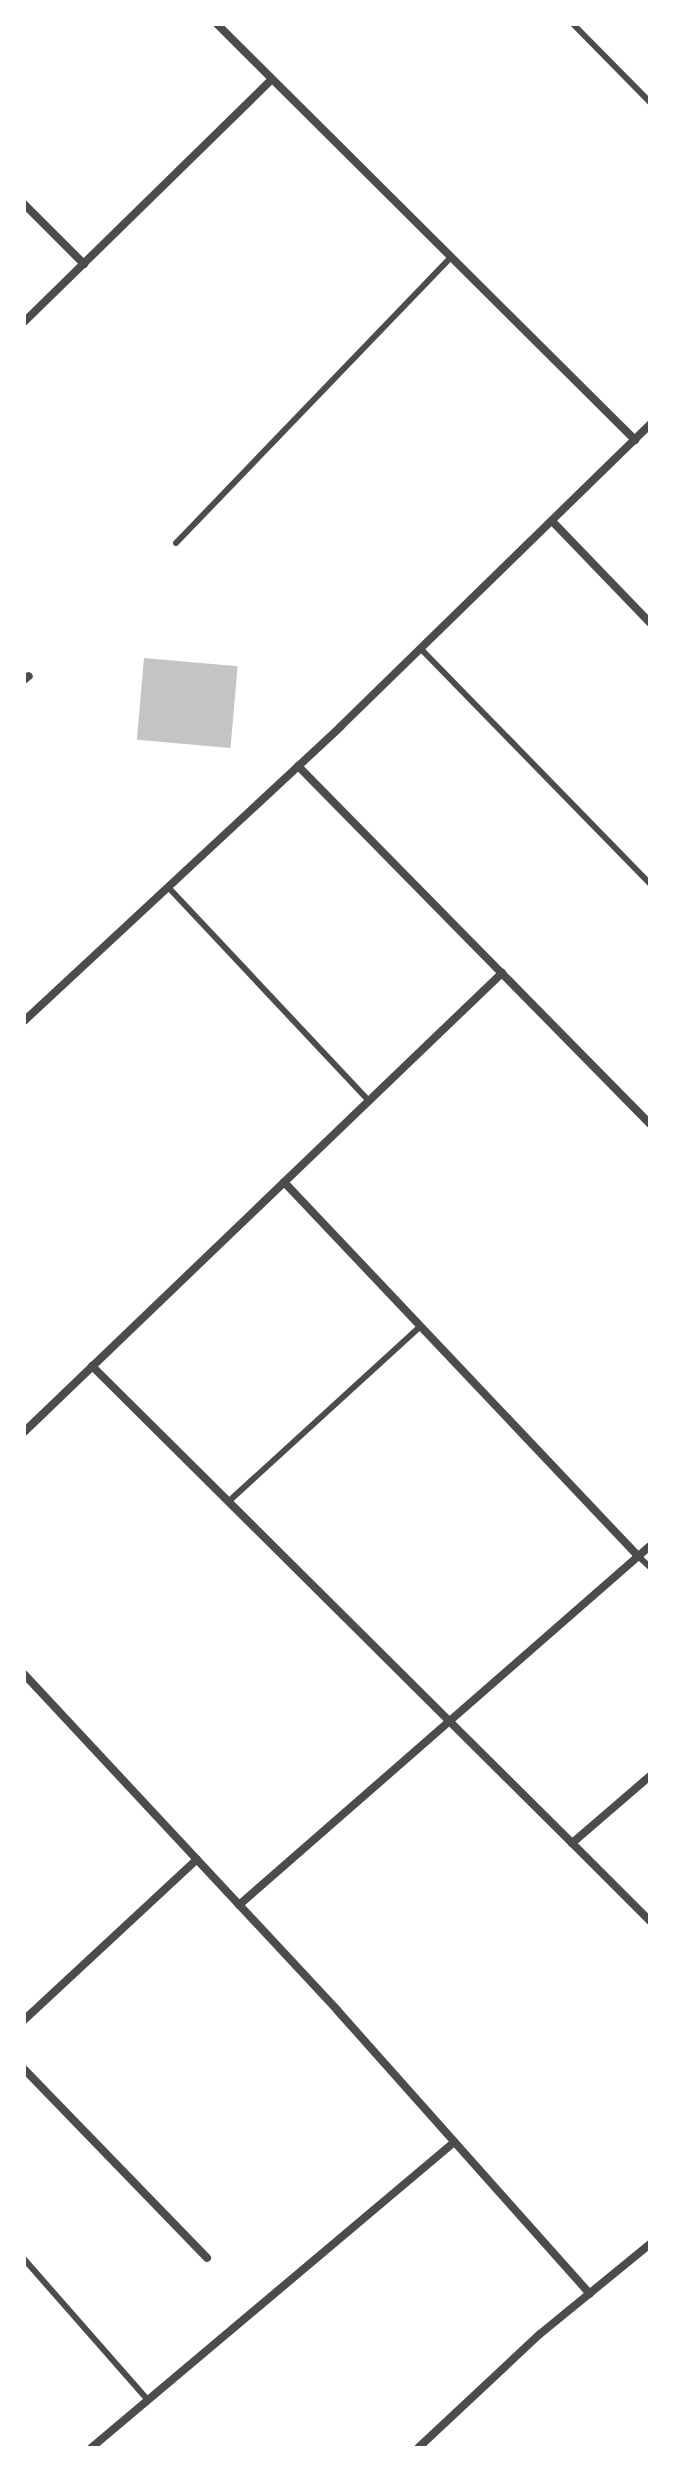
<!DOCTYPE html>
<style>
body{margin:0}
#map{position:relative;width:674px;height:2472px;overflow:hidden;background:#fff;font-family:Quicksand,sans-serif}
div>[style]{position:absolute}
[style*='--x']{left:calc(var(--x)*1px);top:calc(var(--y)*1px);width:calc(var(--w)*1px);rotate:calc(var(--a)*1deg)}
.building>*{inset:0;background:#c4c4c4;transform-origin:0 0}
.service>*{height:6px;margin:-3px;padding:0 3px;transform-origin:3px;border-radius:3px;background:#4c4c4c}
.minor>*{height:8px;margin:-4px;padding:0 4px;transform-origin:4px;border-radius:4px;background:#4c4c4c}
span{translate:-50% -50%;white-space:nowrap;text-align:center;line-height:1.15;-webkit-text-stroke:6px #fff;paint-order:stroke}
.frame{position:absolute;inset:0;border:26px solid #fff;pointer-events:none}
</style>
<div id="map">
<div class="building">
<div style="left:144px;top:658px;width:94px;height:82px;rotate:5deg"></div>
</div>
<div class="service">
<div style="--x:573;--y:24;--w:110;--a:45.4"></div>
<div style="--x:176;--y:543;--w:397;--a:-46.1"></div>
<div style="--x:421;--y:649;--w:328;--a:45.7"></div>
<div style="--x:168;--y:887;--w:294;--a:46.8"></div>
<div style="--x:228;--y:1502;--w:261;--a:-42.4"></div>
<div style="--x:638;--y:1556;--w:16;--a:43"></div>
<div style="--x:24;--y:2259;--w:186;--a:48.7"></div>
</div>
<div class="minor">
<div style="--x:217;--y:24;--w:590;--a:44.86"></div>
<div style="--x:24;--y:204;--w:85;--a:45"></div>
<div style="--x:24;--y:322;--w:347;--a:-44.4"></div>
<div style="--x:552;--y:521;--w:141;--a:46.1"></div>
<div style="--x:24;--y:680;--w:6;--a:-39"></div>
<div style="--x:298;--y:766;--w:502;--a:45.48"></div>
<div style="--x:24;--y:1021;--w:432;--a:-42.9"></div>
<div style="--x:340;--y:727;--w:433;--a:-44.3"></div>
<div style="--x:284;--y:1182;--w:515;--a:46.57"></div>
<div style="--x:92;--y:1366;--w:677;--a:44.82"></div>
<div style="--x:24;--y:1432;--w:663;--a:-43.84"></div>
<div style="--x:24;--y:1674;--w:459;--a:47"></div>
<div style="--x:337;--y:2010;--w:380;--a:48.3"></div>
<div style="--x:650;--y:1776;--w:103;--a:139.3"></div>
<div style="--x:572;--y:1843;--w:110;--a:45"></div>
<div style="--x:239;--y:1905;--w:546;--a:-41.14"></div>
<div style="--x:24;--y:2020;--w:236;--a:-42.9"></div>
<div style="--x:24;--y:2069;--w:263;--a:45.9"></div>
<div style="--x:91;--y:2448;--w:475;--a:-40.1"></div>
<div style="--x:418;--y:2448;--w:167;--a:-43.1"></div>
<div style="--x:540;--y:2334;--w:142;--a:-39.3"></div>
</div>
<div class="frame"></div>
</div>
